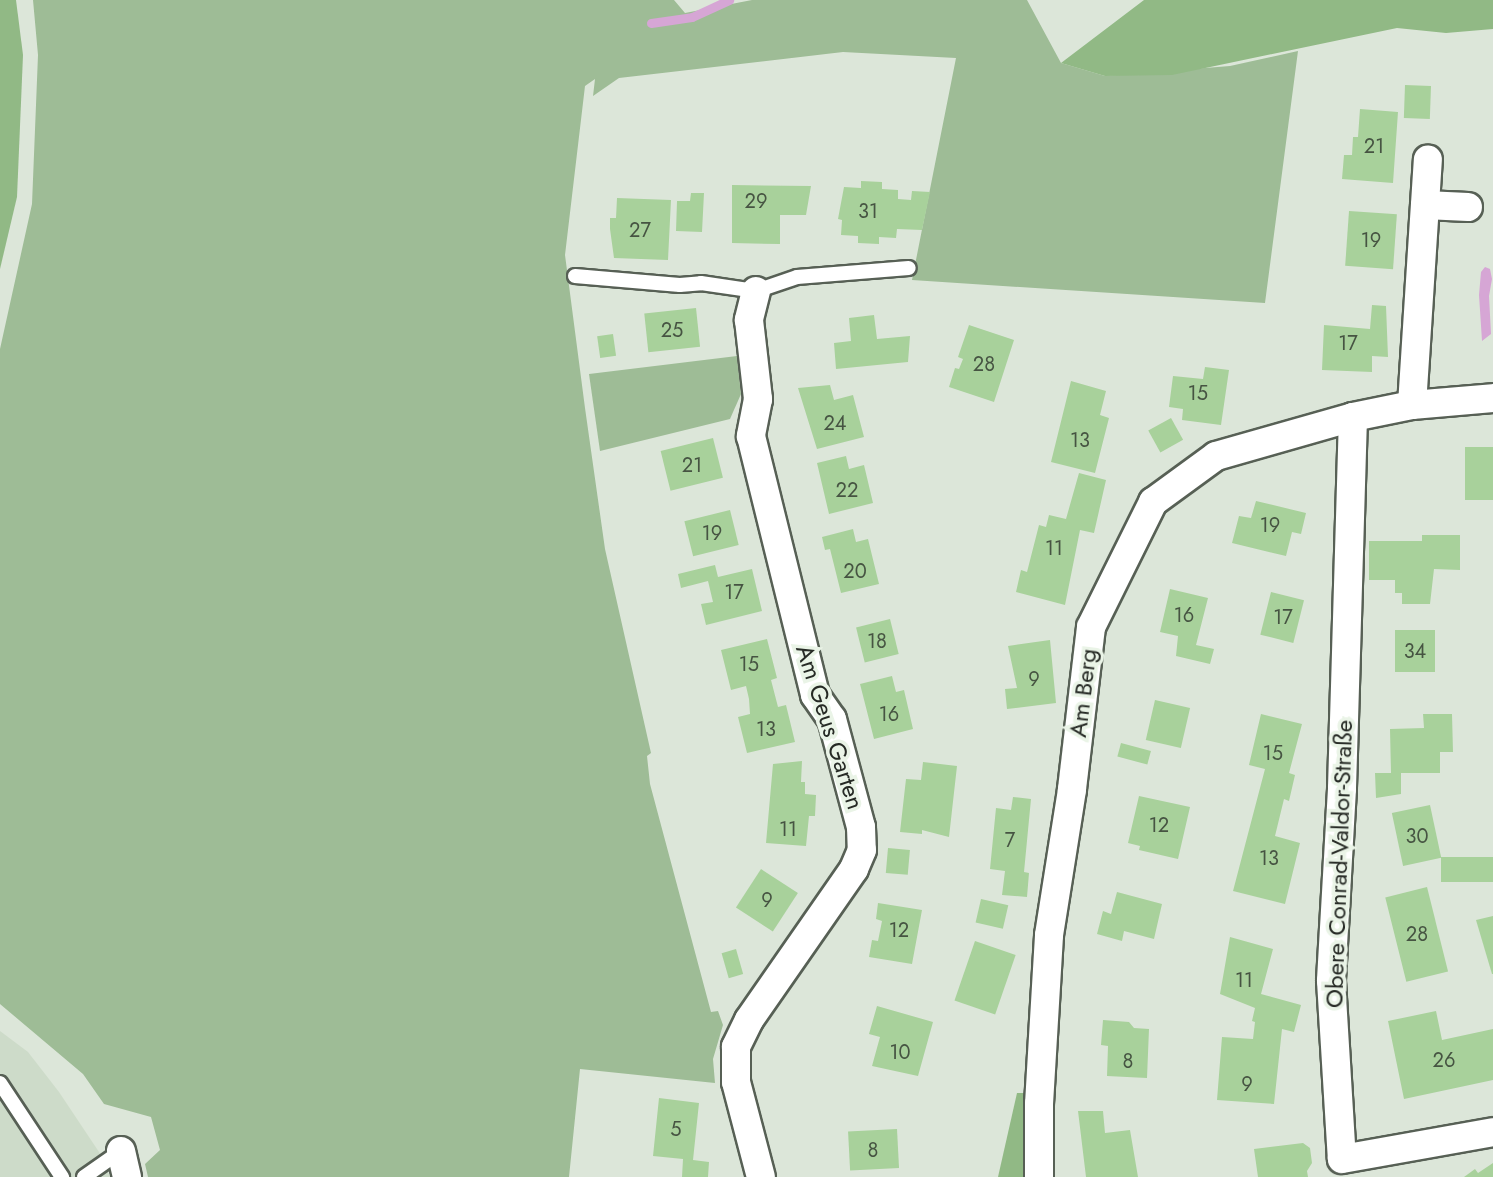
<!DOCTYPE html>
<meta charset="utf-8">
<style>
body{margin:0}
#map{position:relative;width:1493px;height:1177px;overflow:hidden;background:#dce6d9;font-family:Jost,sans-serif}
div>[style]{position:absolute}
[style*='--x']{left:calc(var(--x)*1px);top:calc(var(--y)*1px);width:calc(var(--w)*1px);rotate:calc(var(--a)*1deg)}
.built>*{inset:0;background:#cddbc9}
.green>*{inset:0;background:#9ebc96}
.forest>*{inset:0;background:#91b985}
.water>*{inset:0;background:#d6a6d5}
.stream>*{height:9px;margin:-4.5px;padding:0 4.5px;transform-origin:4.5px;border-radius:4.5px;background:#d6a6d5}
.building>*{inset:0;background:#a8d19b;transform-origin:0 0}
.roads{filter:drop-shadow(2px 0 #576055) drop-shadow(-2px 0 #576055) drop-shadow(0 2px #576055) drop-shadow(0 -2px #576055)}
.lane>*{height:14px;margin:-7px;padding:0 7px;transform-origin:7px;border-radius:7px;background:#fff}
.street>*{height:28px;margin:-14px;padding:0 14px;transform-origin:14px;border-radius:14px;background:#fff}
span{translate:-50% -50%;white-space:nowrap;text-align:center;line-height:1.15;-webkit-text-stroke:7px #eaf4e7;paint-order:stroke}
.number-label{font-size:20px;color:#465442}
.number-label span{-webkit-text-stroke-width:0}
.street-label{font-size:24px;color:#262a25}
</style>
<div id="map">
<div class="built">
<div style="clip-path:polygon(0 1031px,28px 1052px,59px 1092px,99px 1152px,110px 1177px,0 1177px)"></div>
</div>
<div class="green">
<div style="clip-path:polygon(33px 0,674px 0,685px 13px,752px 0,1027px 0,1061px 63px,1105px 76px,1230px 66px,1298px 51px,1265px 303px,912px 280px,956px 58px,843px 52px,619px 78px,593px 96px,595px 79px,585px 86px,565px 255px,585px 408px,605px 549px,651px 753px,647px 756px,650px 784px,711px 1012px,718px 1011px,723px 1025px,713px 1059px,715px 1083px,580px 1069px,569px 1177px,148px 1177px,145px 1164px,160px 1150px,151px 1117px,104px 1104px,83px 1074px,0 1004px,0 349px,32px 204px,38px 55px)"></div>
<div style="clip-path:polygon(737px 356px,741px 394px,730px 419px,600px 451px,589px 374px)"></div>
</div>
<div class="forest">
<div style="clip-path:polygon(0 0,16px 0,23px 55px,17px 197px,0 269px)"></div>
<div style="clip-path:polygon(1144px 0,1493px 0,1493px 29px,1446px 33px,1397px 28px,1172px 75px,1105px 76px,1061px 63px)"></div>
<div style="clip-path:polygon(1017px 1093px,1026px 1093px,1030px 1177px,998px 1177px)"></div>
</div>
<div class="water">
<div style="clip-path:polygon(1485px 267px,1490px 269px,1492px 279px,1489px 296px,1491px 334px,1482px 341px,1479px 295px,1481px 272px)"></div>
</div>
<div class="stream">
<div style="--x:651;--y:23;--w:41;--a:-8.3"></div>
<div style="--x:692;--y:17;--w:41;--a:-24.7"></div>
</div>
<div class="building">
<div style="left:1405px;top:85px;width:26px;height:33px;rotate:2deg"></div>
<div style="clip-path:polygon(1360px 109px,1398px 112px,1393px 183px,1342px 179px,1344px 155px,1352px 155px,1353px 137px,1358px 137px)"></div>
<div style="clip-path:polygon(861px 181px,882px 182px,882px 189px,898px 190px,898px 199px,911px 200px,912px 191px,930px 192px,922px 230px,897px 229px,896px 238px,879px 237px,879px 244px,858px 243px,858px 236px,841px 235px,842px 220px,838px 219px,844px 187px,861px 188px)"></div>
<div style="clip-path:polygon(732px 185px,811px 186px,806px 215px,780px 215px,780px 244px,732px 243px)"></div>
<div style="clip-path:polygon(691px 193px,704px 193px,702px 232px,676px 231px,677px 201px,690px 201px)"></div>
<div style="clip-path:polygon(617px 198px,671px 200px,668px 260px,614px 258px,610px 229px,610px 218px,616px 218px)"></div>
<div style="left:1349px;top:211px;width:48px;height:55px;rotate:4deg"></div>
<div style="clip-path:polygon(1372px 305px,1386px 306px,1388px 357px,1372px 356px,1372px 372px,1322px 370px,1324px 325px,1370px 329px)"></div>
<div style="left:696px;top:308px;width:39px;height:52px;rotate:84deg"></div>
<div style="clip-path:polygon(874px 315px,877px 339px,910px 336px,908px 362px,836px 369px,834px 343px,851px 341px,849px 318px)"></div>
<div style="clip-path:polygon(969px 325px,1014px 340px,994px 402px,949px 387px,955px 368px,959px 369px,963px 359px,958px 357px)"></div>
<div style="left:613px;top:334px;width:22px;height:16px;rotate:82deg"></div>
<div style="clip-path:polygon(1205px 367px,1229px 370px,1221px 425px,1182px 420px,1183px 409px,1169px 407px,1173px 376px,1203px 379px)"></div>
<div style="clip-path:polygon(1071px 381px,1106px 391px,1100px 415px,1109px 418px,1095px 473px,1051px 462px)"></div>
<div style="clip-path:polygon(830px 385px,834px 400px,853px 395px,864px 437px,817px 449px,798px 388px)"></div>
<div style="left:1171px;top:418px;width:25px;height:26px;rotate:61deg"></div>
<div style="left:713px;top:438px;width:41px;height:54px;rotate:76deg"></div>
<div style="left:1493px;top:447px;width:53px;height:28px;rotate:90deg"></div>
<div style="clip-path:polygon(846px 456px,849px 469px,864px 465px,873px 503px,829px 514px,817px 463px)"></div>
<div style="clip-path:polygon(1079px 473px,1106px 480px,1094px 533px,1080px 530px,1065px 605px,1016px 592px,1021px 570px,1027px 572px,1039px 525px,1046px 527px,1049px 515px,1066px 519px)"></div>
<div style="clip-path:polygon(1256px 501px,1306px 513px,1301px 534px,1292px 532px,1286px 556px,1232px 543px,1239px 516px,1251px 518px)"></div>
<div style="left:730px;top:510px;width:36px;height:47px;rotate:76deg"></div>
<div style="clip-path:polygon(853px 529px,856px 542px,868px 539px,879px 584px,841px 593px,830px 549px,825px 550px,822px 537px)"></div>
<div style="clip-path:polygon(1422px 535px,1460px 535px,1460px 570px,1434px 569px,1430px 604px,1402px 604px,1402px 593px,1395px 593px,1395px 580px,1369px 580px,1369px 541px,1422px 541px)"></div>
<div style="clip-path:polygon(715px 565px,718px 577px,752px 569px,762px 611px,706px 625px,701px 604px,713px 602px,708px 581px,681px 588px,678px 574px)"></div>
<div style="clip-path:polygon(1170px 589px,1208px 598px,1196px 645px,1214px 649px,1210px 664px,1176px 656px,1178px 636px,1160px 632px)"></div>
<div style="left:1271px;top:592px;width:34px;height:44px;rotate:14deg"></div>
<div style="left:890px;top:619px;width:36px;height:35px;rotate:76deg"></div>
<div style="left:1395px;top:630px;width:40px;height:42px"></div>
<div style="clip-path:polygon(767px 639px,777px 678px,771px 680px,778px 707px,786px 705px,795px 742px,747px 753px,738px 717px,750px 714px,749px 699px,746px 686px,731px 690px,721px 650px)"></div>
<div style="clip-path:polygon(1050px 640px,1056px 703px,1007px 709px,1005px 689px,1017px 688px,1008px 646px)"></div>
<div style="clip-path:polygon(892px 676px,896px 692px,904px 690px,913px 729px,874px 739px,860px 684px)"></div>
<div style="left:1155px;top:700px;width:36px;height:41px;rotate:13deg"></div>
<div style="clip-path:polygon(1261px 714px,1302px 724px,1289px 773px,1295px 775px,1289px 801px,1284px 799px,1275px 836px,1300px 843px,1285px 904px,1233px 891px,1265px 769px,1249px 765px)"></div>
<div style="clip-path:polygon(1423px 714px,1452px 714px,1453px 752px,1440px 752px,1440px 773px,1401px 773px,1401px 794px,1376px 798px,1375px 773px,1391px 773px,1390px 729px,1424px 728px)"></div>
<div style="left:1121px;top:743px;width:31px;height:14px;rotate:15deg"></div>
<div style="clip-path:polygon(802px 761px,801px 782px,805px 782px,805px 794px,816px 795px,815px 816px,809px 816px,806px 846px,766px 843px,773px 764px)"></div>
<div style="clip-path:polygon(923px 762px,957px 766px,949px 837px,922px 830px,922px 834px,900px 832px,906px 779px,921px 780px)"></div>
<div style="clip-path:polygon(1139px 796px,1190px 807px,1178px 859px,1139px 850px,1140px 846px,1128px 843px)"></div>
<div style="clip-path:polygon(1013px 797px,1031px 799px,1024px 872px,1029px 873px,1027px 897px,1002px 895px,1005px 871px,990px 869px,996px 808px,1011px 810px)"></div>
<div style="left:1430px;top:805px;width:54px;height:39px;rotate:78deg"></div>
<div style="left:888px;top:848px;width:22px;height:25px;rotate:5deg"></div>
<div style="left:1493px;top:857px;width:25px;height:52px;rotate:90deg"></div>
<div style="left:761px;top:869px;width:44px;height:46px;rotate:33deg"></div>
<div style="left:1427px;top:887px;width:87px;height:43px;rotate:76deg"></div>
<div style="clip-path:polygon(1117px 892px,1162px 904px,1154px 939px,1124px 931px,1122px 941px,1097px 934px,1103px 911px,1111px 914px)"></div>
<div style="left:981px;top:899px;width:28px;height:24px;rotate:13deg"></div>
<div style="clip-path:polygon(878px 903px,922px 910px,912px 964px,869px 957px,872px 940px,878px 941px,882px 921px,876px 919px)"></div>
<div style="clip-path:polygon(1493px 916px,1493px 974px,1492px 974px,1476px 920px)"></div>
<div style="clip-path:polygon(1230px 937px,1273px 949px,1261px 994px,1301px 1005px,1294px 1032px,1282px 1029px,1274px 1104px,1217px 1100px,1222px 1037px,1253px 1039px,1255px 1022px,1252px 1021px,1255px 1008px,1220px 994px)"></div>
<div style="left:975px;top:941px;width:43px;height:63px;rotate:19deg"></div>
<div style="left:736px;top:949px;width:26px;height:15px;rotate:74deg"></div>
<div style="clip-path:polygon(877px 1006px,933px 1022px,918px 1076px,872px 1066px,880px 1037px,869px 1034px)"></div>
<div style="clip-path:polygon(1436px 1011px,1442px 1040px,1493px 1029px,1493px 1080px,1404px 1099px,1388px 1021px)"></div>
<div style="clip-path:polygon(1103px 1020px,1129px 1022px,1134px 1028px,1149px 1029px,1147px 1078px,1107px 1076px,1108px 1046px,1101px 1045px)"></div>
<div style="clip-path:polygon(659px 1098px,699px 1103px,693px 1160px,709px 1162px,708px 1177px,682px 1177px,683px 1159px,653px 1156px)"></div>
<div style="clip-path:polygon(1078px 1111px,1103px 1111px,1105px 1133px,1130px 1130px,1138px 1177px,1086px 1177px)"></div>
<div style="left:897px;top:1129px;width:39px;height:49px;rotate:87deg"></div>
<div style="clip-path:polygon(1303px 1143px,1310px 1148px,1312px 1163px,1307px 1171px,1308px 1177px,1258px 1177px,1254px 1149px)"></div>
<div style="clip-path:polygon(1493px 1163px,1493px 1177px,1464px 1177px,1475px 1169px,1478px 1173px)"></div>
</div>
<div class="roads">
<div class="lane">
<div style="--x:575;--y:276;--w:105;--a:4.9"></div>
<div style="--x:680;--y:285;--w:21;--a:-5"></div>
<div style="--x:701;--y:283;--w:56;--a:8.3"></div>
<div style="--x:756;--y:291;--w:43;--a:-18.9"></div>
<div style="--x:797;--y:277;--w:112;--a:-4.6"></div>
<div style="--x:0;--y:1083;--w:113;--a:56.6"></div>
<div style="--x:84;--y:1177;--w:45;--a:-35.1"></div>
</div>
<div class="street">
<div style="--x:1425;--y:205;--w:43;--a:2.7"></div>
<div style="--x:756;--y:291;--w:30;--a:104"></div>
<div style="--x:749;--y:320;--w:80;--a:83.5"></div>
<div style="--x:758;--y:399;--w:38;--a:101"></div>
<div style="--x:751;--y:436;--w:267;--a:76.1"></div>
<div style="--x:815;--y:695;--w:29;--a:55"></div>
<div style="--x:832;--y:719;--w:112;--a:75"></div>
<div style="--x:861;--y:827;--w:23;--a:88"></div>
<div style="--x:862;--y:850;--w:21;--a:113"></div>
<div style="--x:854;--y:869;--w:184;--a:124.8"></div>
<div style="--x:749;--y:1020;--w:30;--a:116"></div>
<div style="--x:736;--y:1047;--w:35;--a:90"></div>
<div style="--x:736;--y:1082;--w:98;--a:75.3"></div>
<div style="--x:1412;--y:405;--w:246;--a:-86.3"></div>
<div style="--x:1353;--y:417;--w:372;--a:91.7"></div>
<div style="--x:1342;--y:789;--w:192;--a:93.3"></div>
<div style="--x:1331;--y:981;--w:178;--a:86.5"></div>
<div style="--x:1342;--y:1159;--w:153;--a:-10.1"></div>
<div style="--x:121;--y:1151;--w:27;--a:77"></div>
<div style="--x:1039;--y:1177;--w:73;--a:-90"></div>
<div style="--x:1039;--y:1104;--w:169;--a:-86.6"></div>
<div style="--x:1049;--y:935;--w:148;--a:-81"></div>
<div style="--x:1072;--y:789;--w:163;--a:-83.3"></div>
<div style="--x:1091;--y:627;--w:140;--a:-63.6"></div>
<div style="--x:1153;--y:502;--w:78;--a:-36.1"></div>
<div style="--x:1216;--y:456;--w:142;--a:-15.9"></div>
<div style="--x:1353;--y:417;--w:60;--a:-11.5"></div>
<div style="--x:1412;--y:405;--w:81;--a:-4.9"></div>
</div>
</div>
<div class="number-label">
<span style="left:1374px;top:146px">21</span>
<span style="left:756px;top:201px">29</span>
<span style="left:868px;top:211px">31</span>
<span style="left:640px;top:230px">27</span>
<span style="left:1371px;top:240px">19</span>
<span style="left:672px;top:330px">25</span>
<span style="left:1348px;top:343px">17</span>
<span style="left:984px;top:364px">28</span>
<span style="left:1198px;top:393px">15</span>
<span style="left:835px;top:423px">24</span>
<span style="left:1080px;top:440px">13</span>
<span style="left:692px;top:465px">21</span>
<span style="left:847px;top:490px">22</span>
<span style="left:1270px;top:525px">19</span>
<span style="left:712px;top:533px">19</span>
<span style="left:1054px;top:548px">11</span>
<span style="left:855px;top:571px">20</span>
<span style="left:734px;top:592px">17</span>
<span style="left:1184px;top:615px">16</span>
<span style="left:1283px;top:617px">17</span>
<span style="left:877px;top:641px">18</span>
<span style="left:1415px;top:651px">34</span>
<span style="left:749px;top:664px">15</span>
<span style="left:1034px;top:679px">9</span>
<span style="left:889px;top:714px">16</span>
<span style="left:766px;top:729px">13</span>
<span style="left:1273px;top:753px">15</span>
<span style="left:1159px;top:825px">12</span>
<span style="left:788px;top:829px">11</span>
<span style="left:1417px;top:836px">30</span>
<span style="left:1010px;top:840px">7</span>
<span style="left:1269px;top:858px">13</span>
<span style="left:767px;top:900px">9</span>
<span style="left:899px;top:930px">12</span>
<span style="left:1417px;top:934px">28</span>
<span style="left:1244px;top:980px">11</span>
<span style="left:900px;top:1052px">10</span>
<span style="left:1444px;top:1060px">26</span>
<span style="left:1128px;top:1061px">8</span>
<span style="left:1247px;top:1084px">9</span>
<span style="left:676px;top:1129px">5</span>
<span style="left:873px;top:1150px">8</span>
</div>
<div class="street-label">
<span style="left:1083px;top:693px;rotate:-83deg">Am Berg</span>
<span style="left:830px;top:727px;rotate:72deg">Am Geus Garten</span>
<span style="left:1339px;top:864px;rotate:-88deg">Obere Conrad-Valdor-Straße</span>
</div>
</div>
